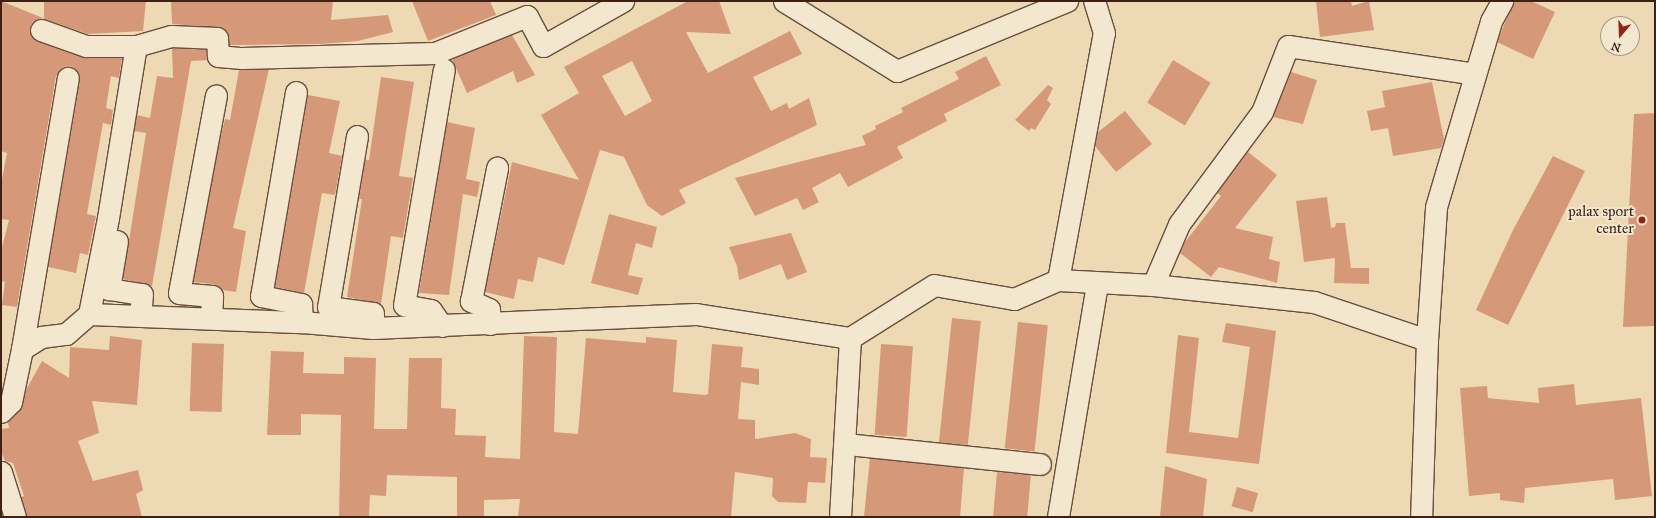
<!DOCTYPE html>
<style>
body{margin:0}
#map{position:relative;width:1656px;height:518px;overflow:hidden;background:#eddab5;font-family:"IM FELL Great Primer",serif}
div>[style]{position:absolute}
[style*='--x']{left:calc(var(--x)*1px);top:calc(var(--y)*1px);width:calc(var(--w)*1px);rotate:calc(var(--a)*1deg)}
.building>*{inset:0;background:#d5997a;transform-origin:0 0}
.roads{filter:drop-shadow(1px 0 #6a4e3c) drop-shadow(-1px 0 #6a4e3c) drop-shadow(0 1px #6a4e3c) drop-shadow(0 -1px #6a4e3c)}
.street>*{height:21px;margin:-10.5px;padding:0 10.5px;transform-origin:10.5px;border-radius:10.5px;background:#f3e7cf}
.dots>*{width:11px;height:11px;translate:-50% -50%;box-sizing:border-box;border:2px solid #f3e7cf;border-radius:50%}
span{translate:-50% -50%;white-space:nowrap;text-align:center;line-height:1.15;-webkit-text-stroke:4px #f3e7cf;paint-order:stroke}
.poi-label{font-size:15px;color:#3e2014}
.right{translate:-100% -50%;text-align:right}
.frame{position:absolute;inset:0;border:2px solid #3e2014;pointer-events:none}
.north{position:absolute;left:1600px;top:16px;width:40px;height:40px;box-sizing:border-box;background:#f3e7cf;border:1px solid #ab9784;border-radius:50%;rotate:199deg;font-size:11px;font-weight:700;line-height:16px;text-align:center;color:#3e2014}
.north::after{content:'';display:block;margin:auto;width:14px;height:18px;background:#8f2418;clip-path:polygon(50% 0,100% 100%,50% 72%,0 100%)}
</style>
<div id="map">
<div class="building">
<div style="clip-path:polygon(1px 1px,43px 18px,34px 21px,30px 26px,32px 37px,37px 41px,82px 57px,122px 58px,119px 78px,111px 76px,106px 108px,113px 110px,111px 125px,103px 123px,87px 214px,96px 216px,88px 255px,80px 253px,76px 273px,48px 267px,80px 80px,76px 69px,70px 66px,63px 67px,56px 76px,17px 307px,2px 305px,5px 282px,1px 281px,1px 251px,9px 220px,1px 219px,1px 184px,7px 153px,1px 151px)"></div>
<div style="clip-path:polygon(44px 1px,146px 1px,143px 31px,88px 34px,44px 19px)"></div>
<div style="clip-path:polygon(171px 1px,333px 1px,331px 20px,388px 15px,393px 32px,358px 41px,321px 44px,229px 45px,227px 32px,223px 28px,172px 24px)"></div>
<div style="clip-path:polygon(412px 1px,490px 1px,496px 15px,428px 41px)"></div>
<div style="clip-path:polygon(evenodd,688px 1px,719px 1px,731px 34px,686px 32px,708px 73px,790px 31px,802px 54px,753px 77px,771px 111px,787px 103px,789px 109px,809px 98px,817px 125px,679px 190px,686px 203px,662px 216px,647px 205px,624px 157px,600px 150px,564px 265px,538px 257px,533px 282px,518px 279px,514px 299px,485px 292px,512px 162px,579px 180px,541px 115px,579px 93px,564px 67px,688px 1px,632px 61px,652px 101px,625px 116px,602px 76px,632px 61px)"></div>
<div style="clip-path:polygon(1316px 1px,1351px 1px,1352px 6px,1369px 1px,1374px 30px,1320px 37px)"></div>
<div style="clip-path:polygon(1514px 1px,1531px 1px,1555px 12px,1533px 59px,1497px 42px)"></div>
<div style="clip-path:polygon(512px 35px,535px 75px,517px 83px,513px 71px,467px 93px,452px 59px)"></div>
<div style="clip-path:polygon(172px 48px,206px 50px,207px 60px,191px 61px,152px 286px,123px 279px,146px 133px,134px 131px,137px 115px,150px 118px,157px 76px,173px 78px)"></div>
<div style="clip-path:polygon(986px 56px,1001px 85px,944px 114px,947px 121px,897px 147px,903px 158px,848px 187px,840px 173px,812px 188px,819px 202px,803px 210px,797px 198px,755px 216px,735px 178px,866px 145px,862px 136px,876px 129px,875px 126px,903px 112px,901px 108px,959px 79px,955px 72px)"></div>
<div style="left:1173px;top:60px;width:44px;height:50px;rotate:31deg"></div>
<div style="clip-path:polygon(269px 69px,233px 228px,246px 231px,236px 292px,222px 290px,213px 284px,193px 282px,218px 148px,225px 119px,230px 120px,239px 70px)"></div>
<div style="clip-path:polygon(1291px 72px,1317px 80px,1303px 124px,1273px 117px)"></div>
<div style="clip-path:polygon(381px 77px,414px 82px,399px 176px,413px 178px,403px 238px,391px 236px,381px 304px,347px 297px,362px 199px,359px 199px,365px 160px,369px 160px)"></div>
<div style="clip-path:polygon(1432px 82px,1444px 139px,1441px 148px,1393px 156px,1388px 128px,1371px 131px,1367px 111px,1385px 107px,1382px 91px)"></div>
<div style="clip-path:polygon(1048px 85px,1053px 88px,1047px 100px,1051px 104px,1035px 130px,1031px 128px,1029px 131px,1015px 120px)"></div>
<div style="clip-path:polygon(308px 95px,340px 101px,329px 153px,342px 156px,335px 195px,322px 193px,304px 293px,275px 287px)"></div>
<div style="clip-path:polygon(1125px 111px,1152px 144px,1116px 172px,1095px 146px,1098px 132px)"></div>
<div style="clip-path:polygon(1655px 113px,1655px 326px,1623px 327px,1634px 114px)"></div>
<div style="clip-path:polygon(447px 122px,475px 128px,466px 179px,480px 182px,477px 197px,463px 194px,449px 295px,419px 293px)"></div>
<div style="clip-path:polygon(1248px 152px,1277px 175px,1235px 228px,1273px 237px,1269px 259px,1280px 262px,1277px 283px,1219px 267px,1211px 277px,1180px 253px,1185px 242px,1221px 196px,1217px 193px)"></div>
<div style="clip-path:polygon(1553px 156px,1585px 171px,1508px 325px,1476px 310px,1513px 230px)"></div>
<div style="clip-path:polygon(1327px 197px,1331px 228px,1335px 227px,1336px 223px,1345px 223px,1351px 268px,1369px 268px,1369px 284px,1334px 283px,1335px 258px,1304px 262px,1296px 201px)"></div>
<div style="clip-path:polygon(609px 214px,657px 227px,652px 248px,636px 243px,628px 275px,643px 278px,638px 295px,591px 283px)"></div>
<div style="clip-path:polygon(791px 233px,807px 272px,787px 280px,781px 264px,739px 280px,737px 266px,729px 247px)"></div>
<div style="left:952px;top:318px;width:29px;height:125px;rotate:6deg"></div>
<div style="left:1018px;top:322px;width:30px;height:127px;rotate:6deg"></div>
<div style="clip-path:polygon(1226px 323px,1276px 331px,1259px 464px,1166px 453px,1178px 335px,1199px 338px,1189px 432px,1238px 438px,1250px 347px,1222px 342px)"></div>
<div style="clip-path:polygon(110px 336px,142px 340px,137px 405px,92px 401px,99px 433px,78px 441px,93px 481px,138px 470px,143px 490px,136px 494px,142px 517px,27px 517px,21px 497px,24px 496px,13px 463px,5px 461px,1px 452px,1px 429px,9px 428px,8px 422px,20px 410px,26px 390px,42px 361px,69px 378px,70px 347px,109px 350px)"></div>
<div style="clip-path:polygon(524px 336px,557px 337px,554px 432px,578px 434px,586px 338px,646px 343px,646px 337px,677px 340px,673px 392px,705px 395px,708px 394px,712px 344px,743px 347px,741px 367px,759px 369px,759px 385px,741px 382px,738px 419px,755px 420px,755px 439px,795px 433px,811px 439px,810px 457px,827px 458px,825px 483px,808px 482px,806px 503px,778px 502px,772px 496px,773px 478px,735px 472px,731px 517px,518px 517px,520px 499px,484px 500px,484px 517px,457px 517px,457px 477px,387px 475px,386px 496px,370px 495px,369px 517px,339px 517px,341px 415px,301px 414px,301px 435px,267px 435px,271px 351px,304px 352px,303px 373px,344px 374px,344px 357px,376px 358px,374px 429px,407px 429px,409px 358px,442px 358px,441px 408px,456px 409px,455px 435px,486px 436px,485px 457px,520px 459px)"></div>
<div style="left:192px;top:343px;width:32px;height:68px;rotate:2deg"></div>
<div style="left:881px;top:344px;width:32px;height:91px;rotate:4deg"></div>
<div style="clip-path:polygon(1574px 384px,1576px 405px,1641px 398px,1652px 496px,1615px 500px,1613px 479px,1525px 488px,1524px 503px,1500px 500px,1500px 493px,1469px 496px,1460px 388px,1487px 386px,1488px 398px,1539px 403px,1538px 388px)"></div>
<div style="clip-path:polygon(870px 458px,964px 468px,960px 517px,864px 517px)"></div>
<div style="clip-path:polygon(1165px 466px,1207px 479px,1203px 517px,1160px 517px)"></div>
<div style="left:997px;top:472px;width:34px;height:45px;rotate:5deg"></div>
<div style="left:1237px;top:487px;width:22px;height:20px;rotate:16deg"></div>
</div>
<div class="roads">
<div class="street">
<div style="--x:784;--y:1;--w:133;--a:31.8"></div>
<div style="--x:897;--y:71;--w:184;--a:-22.4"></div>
<div style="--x:41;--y:30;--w:48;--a:19.6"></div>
<div style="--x:86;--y:46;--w:50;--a:0"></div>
<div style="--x:136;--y:46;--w:36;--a:-16"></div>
<div style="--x:171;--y:36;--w:46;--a:2.5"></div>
<div style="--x:217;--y:38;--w:18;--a:87"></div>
<div style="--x:218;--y:56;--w:24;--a:5"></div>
<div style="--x:242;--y:58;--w:193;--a:-1.5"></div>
<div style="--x:435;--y:53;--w:99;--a:-21.9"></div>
<div style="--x:527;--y:16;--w:34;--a:62"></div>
<div style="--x:543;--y:46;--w:92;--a:-29.4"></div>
<div style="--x:296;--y:92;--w:207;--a:99.7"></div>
<div style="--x:261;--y:296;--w:41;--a:11.3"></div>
<div style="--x:301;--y:304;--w:18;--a:87"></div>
<div style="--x:357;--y:136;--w:173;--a:99.6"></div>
<div style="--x:328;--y:307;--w:45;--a:7.6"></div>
<div style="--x:373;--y:313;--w:15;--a:90"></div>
<div style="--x:117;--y:241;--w:49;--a:99.5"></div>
<div style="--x:109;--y:289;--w:33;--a:9"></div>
<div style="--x:142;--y:294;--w:21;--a:95"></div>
<div style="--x:1058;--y:280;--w:251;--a:-79.5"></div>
<div style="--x:1104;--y:33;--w:34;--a:-107"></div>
<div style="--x:1153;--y:285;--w:66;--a:-66.9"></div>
<div style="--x:1179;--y:224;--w:139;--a:-53.5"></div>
<div style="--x:1262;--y:112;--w:71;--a:-68.5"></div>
<div style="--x:1288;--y:46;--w:189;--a:8.5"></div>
<div style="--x:89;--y:314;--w:98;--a:-78.8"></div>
<div style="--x:108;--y:218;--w:174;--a:-80.8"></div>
<div style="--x:211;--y:318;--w:22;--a:-87"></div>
<div style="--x:212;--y:296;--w:33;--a:-175"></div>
<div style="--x:179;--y:293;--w:201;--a:-79.4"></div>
<div style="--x:490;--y:324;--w:15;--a:-94"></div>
<div style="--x:489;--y:309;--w:20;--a:-156"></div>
<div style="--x:471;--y:301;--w:136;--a:-78.9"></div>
<div style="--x:442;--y:326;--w:19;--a:-125"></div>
<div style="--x:431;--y:310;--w:27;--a:-170"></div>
<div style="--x:404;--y:305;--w:239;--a:-80.4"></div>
<div style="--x:1427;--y:340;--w:133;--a:-86.1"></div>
<div style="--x:1436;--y:207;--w:194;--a:-73.5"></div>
<div style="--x:1491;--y:21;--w:23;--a:-61"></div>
<div style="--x:22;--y:349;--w:275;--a:-80.4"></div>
<div style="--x:1;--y:412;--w:14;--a:-45"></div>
<div style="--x:11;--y:402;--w:54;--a:-78.3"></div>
<div style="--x:22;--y:349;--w:22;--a:-32"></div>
<div style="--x:41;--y:337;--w:25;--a:-7"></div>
<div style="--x:66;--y:334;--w:30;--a:-41"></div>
<div style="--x:89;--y:314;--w:213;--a:2.2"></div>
<div style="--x:302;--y:322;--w:71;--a:4.8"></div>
<div style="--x:373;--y:328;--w:323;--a:-2.5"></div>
<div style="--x:696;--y:314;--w:156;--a:8.9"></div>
<div style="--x:850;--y:338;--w:99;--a:-32.2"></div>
<div style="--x:934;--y:285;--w:81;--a:9.9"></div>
<div style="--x:1014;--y:299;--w:48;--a:-23.4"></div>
<div style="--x:1058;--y:280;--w:95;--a:3"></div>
<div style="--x:1153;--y:285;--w:162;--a:6"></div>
<div style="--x:1314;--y:302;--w:119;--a:18.6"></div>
<div style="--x:1427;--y:340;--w:177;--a:91.9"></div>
<div style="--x:846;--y:444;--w:195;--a:5.9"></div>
<div style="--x:1;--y:472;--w:47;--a:72.7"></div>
<div style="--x:840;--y:517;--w:179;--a:-86.8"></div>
<div style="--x:1058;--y:517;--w:236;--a:-80.5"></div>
</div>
</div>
<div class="dots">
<div style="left:1642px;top:220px;background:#8f2418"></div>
</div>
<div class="poi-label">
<span class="right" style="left:1634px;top:220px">palax sport<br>center</span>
</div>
<div class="frame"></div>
<div class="north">N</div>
</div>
